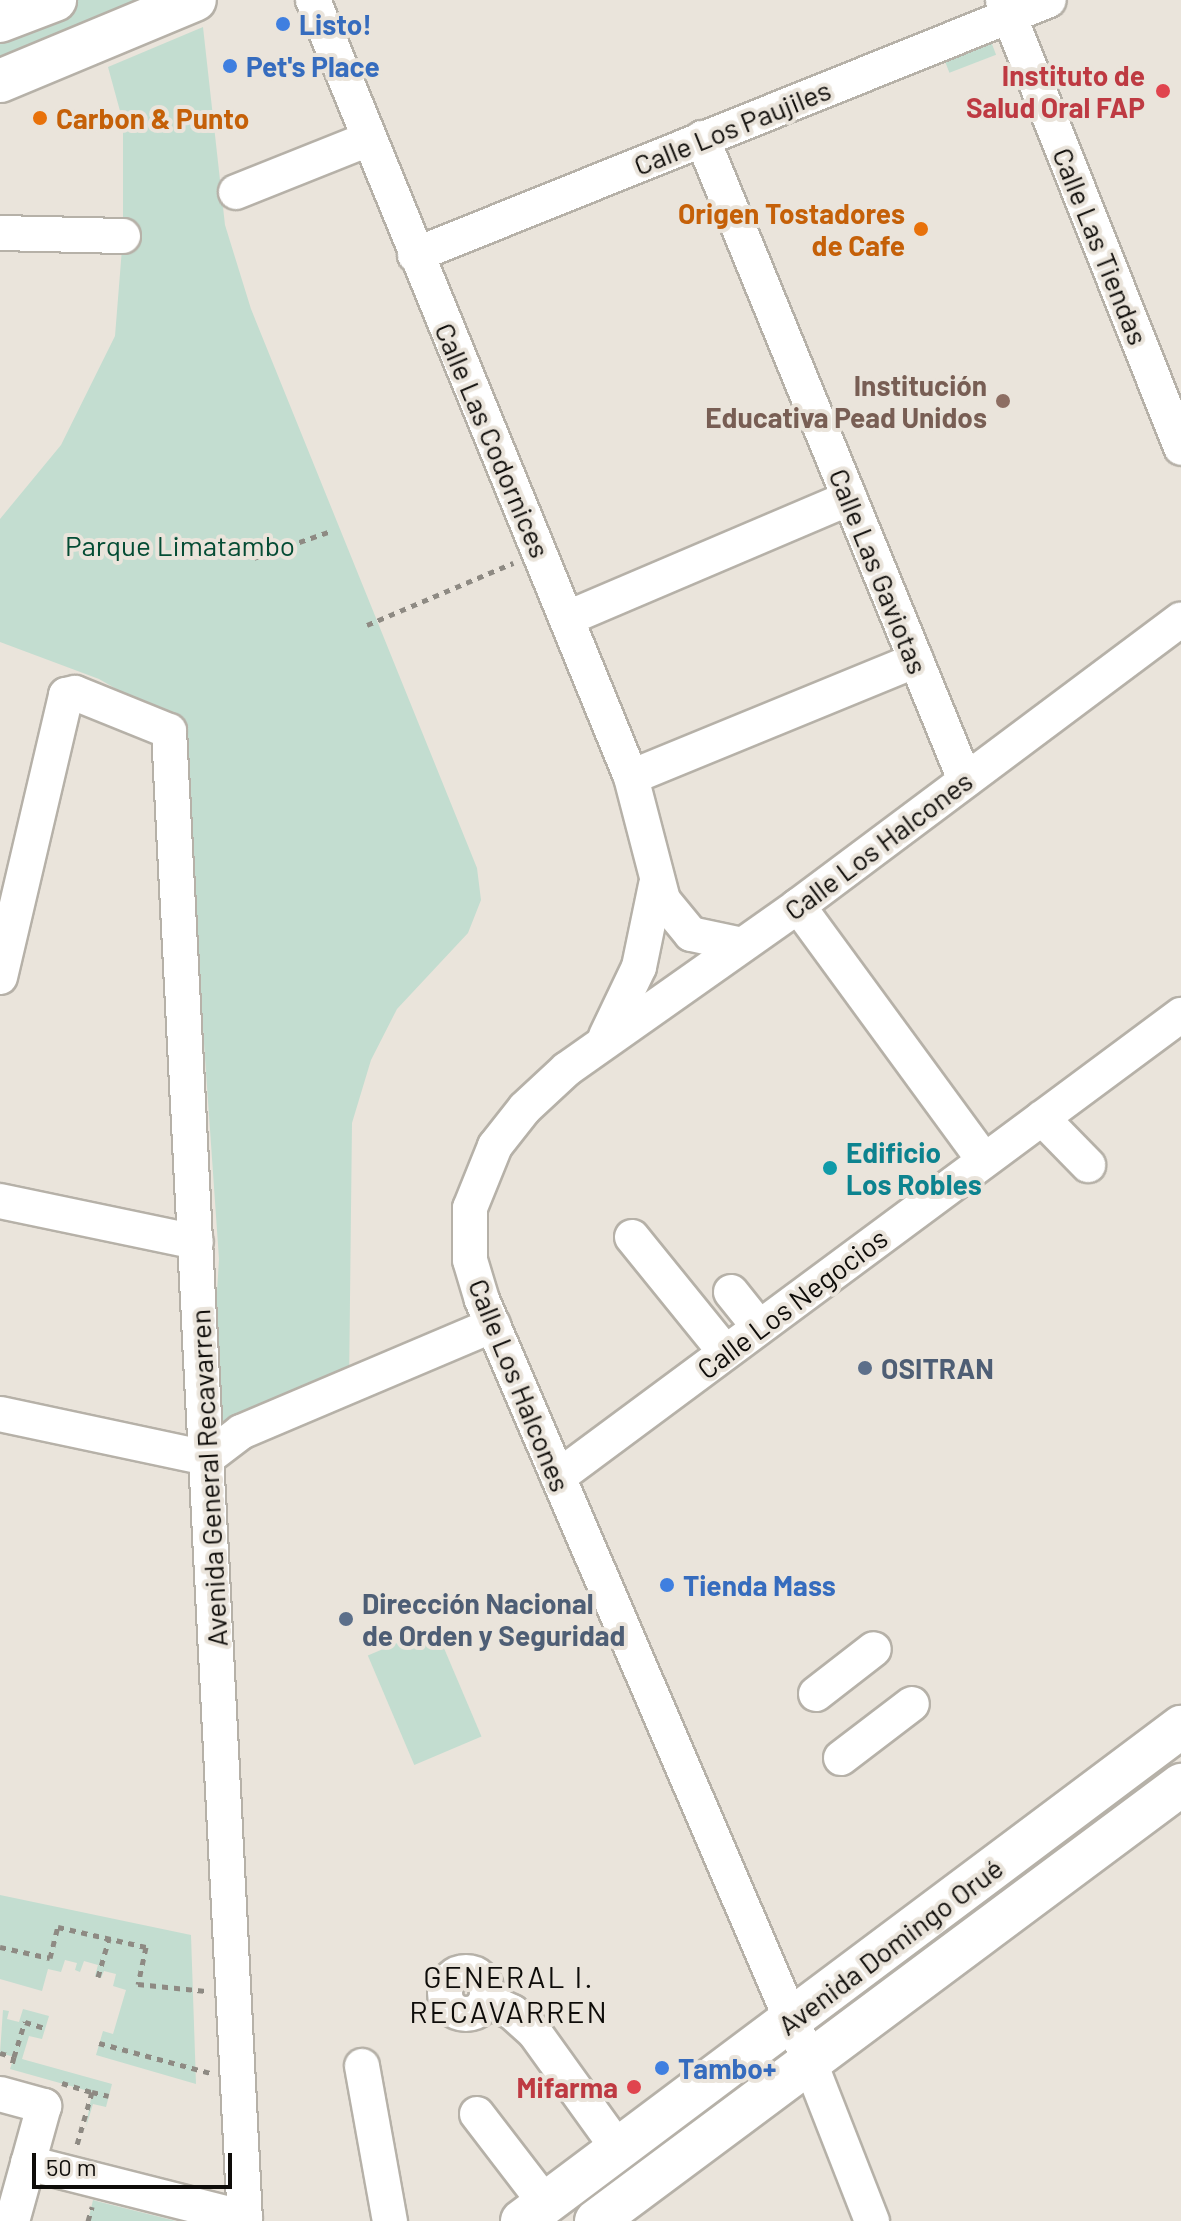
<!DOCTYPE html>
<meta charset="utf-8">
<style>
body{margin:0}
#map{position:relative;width:1181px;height:2221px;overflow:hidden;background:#eae4db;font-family:Barlow,sans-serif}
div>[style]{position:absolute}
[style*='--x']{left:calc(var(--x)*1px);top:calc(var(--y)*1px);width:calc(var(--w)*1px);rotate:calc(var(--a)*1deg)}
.green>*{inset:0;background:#c3ddd0;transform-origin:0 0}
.path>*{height:5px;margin-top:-2.5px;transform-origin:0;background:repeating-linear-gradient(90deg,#8e8a83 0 6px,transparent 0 12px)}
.roads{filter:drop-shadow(2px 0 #b6b1a8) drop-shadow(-2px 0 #b6b1a8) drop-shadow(0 2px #b6b1a8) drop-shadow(0 -2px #b6b1a8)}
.minor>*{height:34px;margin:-17px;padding:0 17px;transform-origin:17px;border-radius:17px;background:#fff}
.minor>.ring{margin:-17px;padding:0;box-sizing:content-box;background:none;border:34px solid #fff;border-radius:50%}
.major>*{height:42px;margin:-21px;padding:0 21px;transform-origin:21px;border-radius:21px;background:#fff}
.dots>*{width:22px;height:22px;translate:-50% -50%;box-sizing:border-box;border:4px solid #eae4db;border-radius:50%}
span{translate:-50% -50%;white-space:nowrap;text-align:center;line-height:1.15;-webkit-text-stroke:8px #eae4db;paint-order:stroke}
.shop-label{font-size:28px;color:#366cbe;font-weight:700}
.left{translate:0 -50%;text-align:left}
.health-label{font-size:28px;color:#be3a42;font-weight:700}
.right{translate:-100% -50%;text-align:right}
.food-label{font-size:28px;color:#c56008;font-weight:700}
.street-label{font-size:28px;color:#0e0c09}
.education-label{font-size:28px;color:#785e54;font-weight:700}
.park-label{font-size:28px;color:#044c34}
.culture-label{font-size:28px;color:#0d838f;font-weight:700}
.service-label{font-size:28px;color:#4e5e75;font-weight:700}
.neighbourhood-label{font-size:30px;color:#0e0c09;letter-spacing:2px}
.scale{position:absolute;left:32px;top:2153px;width:200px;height:36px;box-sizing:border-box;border:4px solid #0e0c09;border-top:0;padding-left:10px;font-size:24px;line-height:28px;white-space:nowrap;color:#0e0c09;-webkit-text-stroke:6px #eae4db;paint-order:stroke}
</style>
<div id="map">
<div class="green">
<div style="clip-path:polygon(77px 0,168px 0,0 70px,0 32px)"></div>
<div style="clip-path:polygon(203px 27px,225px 225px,251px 309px,477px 868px,481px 900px,468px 933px,397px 1009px,371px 1060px,352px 1123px,349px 1387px,207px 1458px,219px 1259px,182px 727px,99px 679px,0 642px,0 519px,61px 445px,115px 336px,123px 236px,123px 122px,108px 67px)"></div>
<div style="left:990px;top:39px;width:17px;height:50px;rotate:69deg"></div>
<div style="left:435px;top:1627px;width:119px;height:73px;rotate:67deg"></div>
<div style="clip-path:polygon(0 1895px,191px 1935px,196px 2084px,96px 2055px,103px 2031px,113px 2034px,126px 1990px,113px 1986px,116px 1974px,104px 1971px,101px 1978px,95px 1976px,98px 1965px,84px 1961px,80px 1972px,75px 1970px,77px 1963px,65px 1960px,61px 1972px,48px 1969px,42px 1991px,0 1979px)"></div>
<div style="clip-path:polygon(23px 2009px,49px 2016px,42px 2039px,29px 2036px,22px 2059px,112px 2084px,106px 2107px,93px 2104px,86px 2127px,92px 2092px,10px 2069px,14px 2057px,0 2053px,3px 2010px,9px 2011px,7px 2019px,19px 2022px)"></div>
<div style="clip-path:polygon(93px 2200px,100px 2202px,176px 2221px,88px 2221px)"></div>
</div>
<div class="path">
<div style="--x:254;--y:558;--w:82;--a:-19.3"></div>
<div style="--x:367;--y:625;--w:159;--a:-23"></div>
<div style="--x:0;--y:1947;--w:51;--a:12.4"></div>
<div style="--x:50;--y:1958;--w:32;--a:-76"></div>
<div style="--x:58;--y:1927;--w:90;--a:12.8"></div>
<div style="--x:146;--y:1947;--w:38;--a:102"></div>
<div style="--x:138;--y:1984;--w:68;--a:5.9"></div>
<div style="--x:98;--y:1977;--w:40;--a:-74"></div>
<div style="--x:99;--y:2043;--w:115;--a:15.1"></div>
<div style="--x:0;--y:2053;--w:15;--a:16"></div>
<div style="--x:14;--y:2057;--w:11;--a:105"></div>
<div style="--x:14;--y:2057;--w:37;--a:-73"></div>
<div style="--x:25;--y:2022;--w:21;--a:17"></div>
<div style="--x:62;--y:2083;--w:31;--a:17"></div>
<div style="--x:92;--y:2092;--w:58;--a:105.9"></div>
<div style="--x:92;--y:2092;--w:17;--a:13"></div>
<div style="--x:88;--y:2221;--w:15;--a:-74"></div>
</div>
<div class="roads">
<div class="minor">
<div style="--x:313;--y:0;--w:840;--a:67.74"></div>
<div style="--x:631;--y:777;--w:127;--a:75.4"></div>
<div style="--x:663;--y:900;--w:44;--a:50.5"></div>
<div style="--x:691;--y:934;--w:52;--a:12.2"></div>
<div style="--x:1003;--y:0;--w:482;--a:68.3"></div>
<div style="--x:702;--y:138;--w:694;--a:67.72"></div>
<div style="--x:236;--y:192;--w:140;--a:-21.8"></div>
<div style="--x:0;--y:233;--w:123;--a:1.4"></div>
<div style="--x:415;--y:255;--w:683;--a:-21.91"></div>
<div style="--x:568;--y:618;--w:306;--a:-23.1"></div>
<div style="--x:631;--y:777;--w:308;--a:-22.3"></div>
<div style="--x:798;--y:906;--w:315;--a:53.8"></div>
<div style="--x:0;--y:977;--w:290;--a:-76.8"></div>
<div style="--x:66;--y:695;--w:9;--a:-13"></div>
<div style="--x:75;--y:693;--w:101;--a:22"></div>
<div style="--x:169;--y:731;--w:1492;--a:87.08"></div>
<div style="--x:606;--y:1036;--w:76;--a:-64.4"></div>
<div style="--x:639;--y:967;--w:84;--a:-78.3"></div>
<div style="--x:1042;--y:1118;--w:66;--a:45.6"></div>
<div style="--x:0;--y:1201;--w:200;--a:11.8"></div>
<div style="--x:632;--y:1237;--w:148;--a:51"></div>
<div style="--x:731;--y:1292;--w:45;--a:51.3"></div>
<div style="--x:0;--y:1414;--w:212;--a:12"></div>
<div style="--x:207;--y:1458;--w:43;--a:-37.4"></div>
<div style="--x:241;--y:1432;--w:274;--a:-23"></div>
<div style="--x:558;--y:1477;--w:776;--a:-36.56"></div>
<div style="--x:816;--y:1694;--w:73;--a:-37.8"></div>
<div style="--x:841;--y:1758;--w:89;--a:-37.3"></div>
<div class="ring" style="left:445px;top:1972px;width:8px;height:8px"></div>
<div style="--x:486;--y:2000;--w:29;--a:25"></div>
<div style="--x:512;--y:2012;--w:31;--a:42"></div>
<div style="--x:535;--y:2033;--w:144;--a:54.3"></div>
<div style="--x:362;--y:2066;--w:158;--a:79.8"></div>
<div style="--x:0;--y:2094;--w:46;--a:15.3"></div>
<div style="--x:44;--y:2106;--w:119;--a:105.5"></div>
<div style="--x:477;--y:2114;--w:113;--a:52.5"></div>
<div style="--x:28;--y:2163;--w:224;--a:14.2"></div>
<div style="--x:872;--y:2221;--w:170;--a:-111.4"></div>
<div style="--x:810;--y:2063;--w:831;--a:-113.26"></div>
<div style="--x:482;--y:1300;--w:42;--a:-106.7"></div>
<div style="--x:470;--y:1260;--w:52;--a:-90"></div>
<div style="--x:470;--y:1208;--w:67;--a:-68"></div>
<div style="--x:495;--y:1146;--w:48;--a:-51.7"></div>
<div style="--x:525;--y:1108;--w:57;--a:-42.9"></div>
<div style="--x:567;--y:1069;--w:283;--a:-35.2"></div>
<div style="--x:798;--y:906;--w:478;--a:-36.8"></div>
</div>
<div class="major">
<div style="--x:0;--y:21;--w:59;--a:-20.9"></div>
<div style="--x:0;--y:81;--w:211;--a:-22.6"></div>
<div style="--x:522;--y:2221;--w:824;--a:-36.86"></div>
<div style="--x:596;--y:2221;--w:730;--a:-36.7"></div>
</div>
</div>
<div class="dots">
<div style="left:283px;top:24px;background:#3f7fe0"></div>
<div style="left:230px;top:66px;background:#3f7fe0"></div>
<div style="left:1163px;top:91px;background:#e0444e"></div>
<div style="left:40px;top:118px;background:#e8710a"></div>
<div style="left:921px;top:229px;background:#e8710a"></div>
<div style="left:1003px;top:401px;background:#8d6e63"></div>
<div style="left:830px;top:1168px;background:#0f9aa8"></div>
<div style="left:865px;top:1368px;background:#5c6f8a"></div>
<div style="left:667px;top:1585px;background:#3f7fe0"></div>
<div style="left:346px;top:1619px;background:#5c6f8a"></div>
<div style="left:662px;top:2068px;background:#3f7fe0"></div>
<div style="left:634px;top:2087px;background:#e0444e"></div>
</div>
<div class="shop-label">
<span class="left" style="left:299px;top:24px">Listo!</span>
<span class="left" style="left:246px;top:66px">Pet's Place</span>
<span class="left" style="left:683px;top:1585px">Tienda Mass</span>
<span class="left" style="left:678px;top:2068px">Tambo+</span>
</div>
<div class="health-label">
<span class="right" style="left:1145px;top:91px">Instituto de<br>Salud Oral FAP</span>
<span class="right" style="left:618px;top:2087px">Mifarma</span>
</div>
<div class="food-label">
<span class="left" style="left:56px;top:118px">Carbon &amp; Punto</span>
<span class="right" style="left:905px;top:229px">Origen Tostadores<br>de Cafe</span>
</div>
<div class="street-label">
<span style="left:732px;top:127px;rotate:-22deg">Calle Los Paujiles</span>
<span style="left:1101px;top:246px;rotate:68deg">Calle Las Tiendas</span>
<span style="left:493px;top:440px;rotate:67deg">Calle Las Codornices</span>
<span style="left:879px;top:571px;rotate:68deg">Calle Las Gaviotas</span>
<span style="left:878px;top:845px;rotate:-37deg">Calle Los Halcones</span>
<span style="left:792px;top:1303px;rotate:-37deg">Calle Los Negocios</span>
<span style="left:520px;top:1385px;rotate:68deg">Calle Los Halcones</span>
<span style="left:208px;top:1478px;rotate:-93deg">Avenida General Recavarren</span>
<span style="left:890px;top:1946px;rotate:-37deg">Avenida Domingo Orué</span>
</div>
<div class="education-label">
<span class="right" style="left:987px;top:401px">Institución<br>Educativa Pead Unidos</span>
</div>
<div class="park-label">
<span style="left:180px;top:545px">Parque Limatambo</span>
</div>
<div class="culture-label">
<span class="left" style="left:846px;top:1168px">Edificio<br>Los Robles</span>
</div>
<div class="service-label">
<span class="left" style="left:881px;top:1368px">OSITRAN</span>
<span class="left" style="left:362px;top:1619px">Dirección Nacional<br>de Orden y Seguridad</span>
</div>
<div class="neighbourhood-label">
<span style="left:509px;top:1993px">GENERAL I.<br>RECAVARREN</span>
</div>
<div class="scale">50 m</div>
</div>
